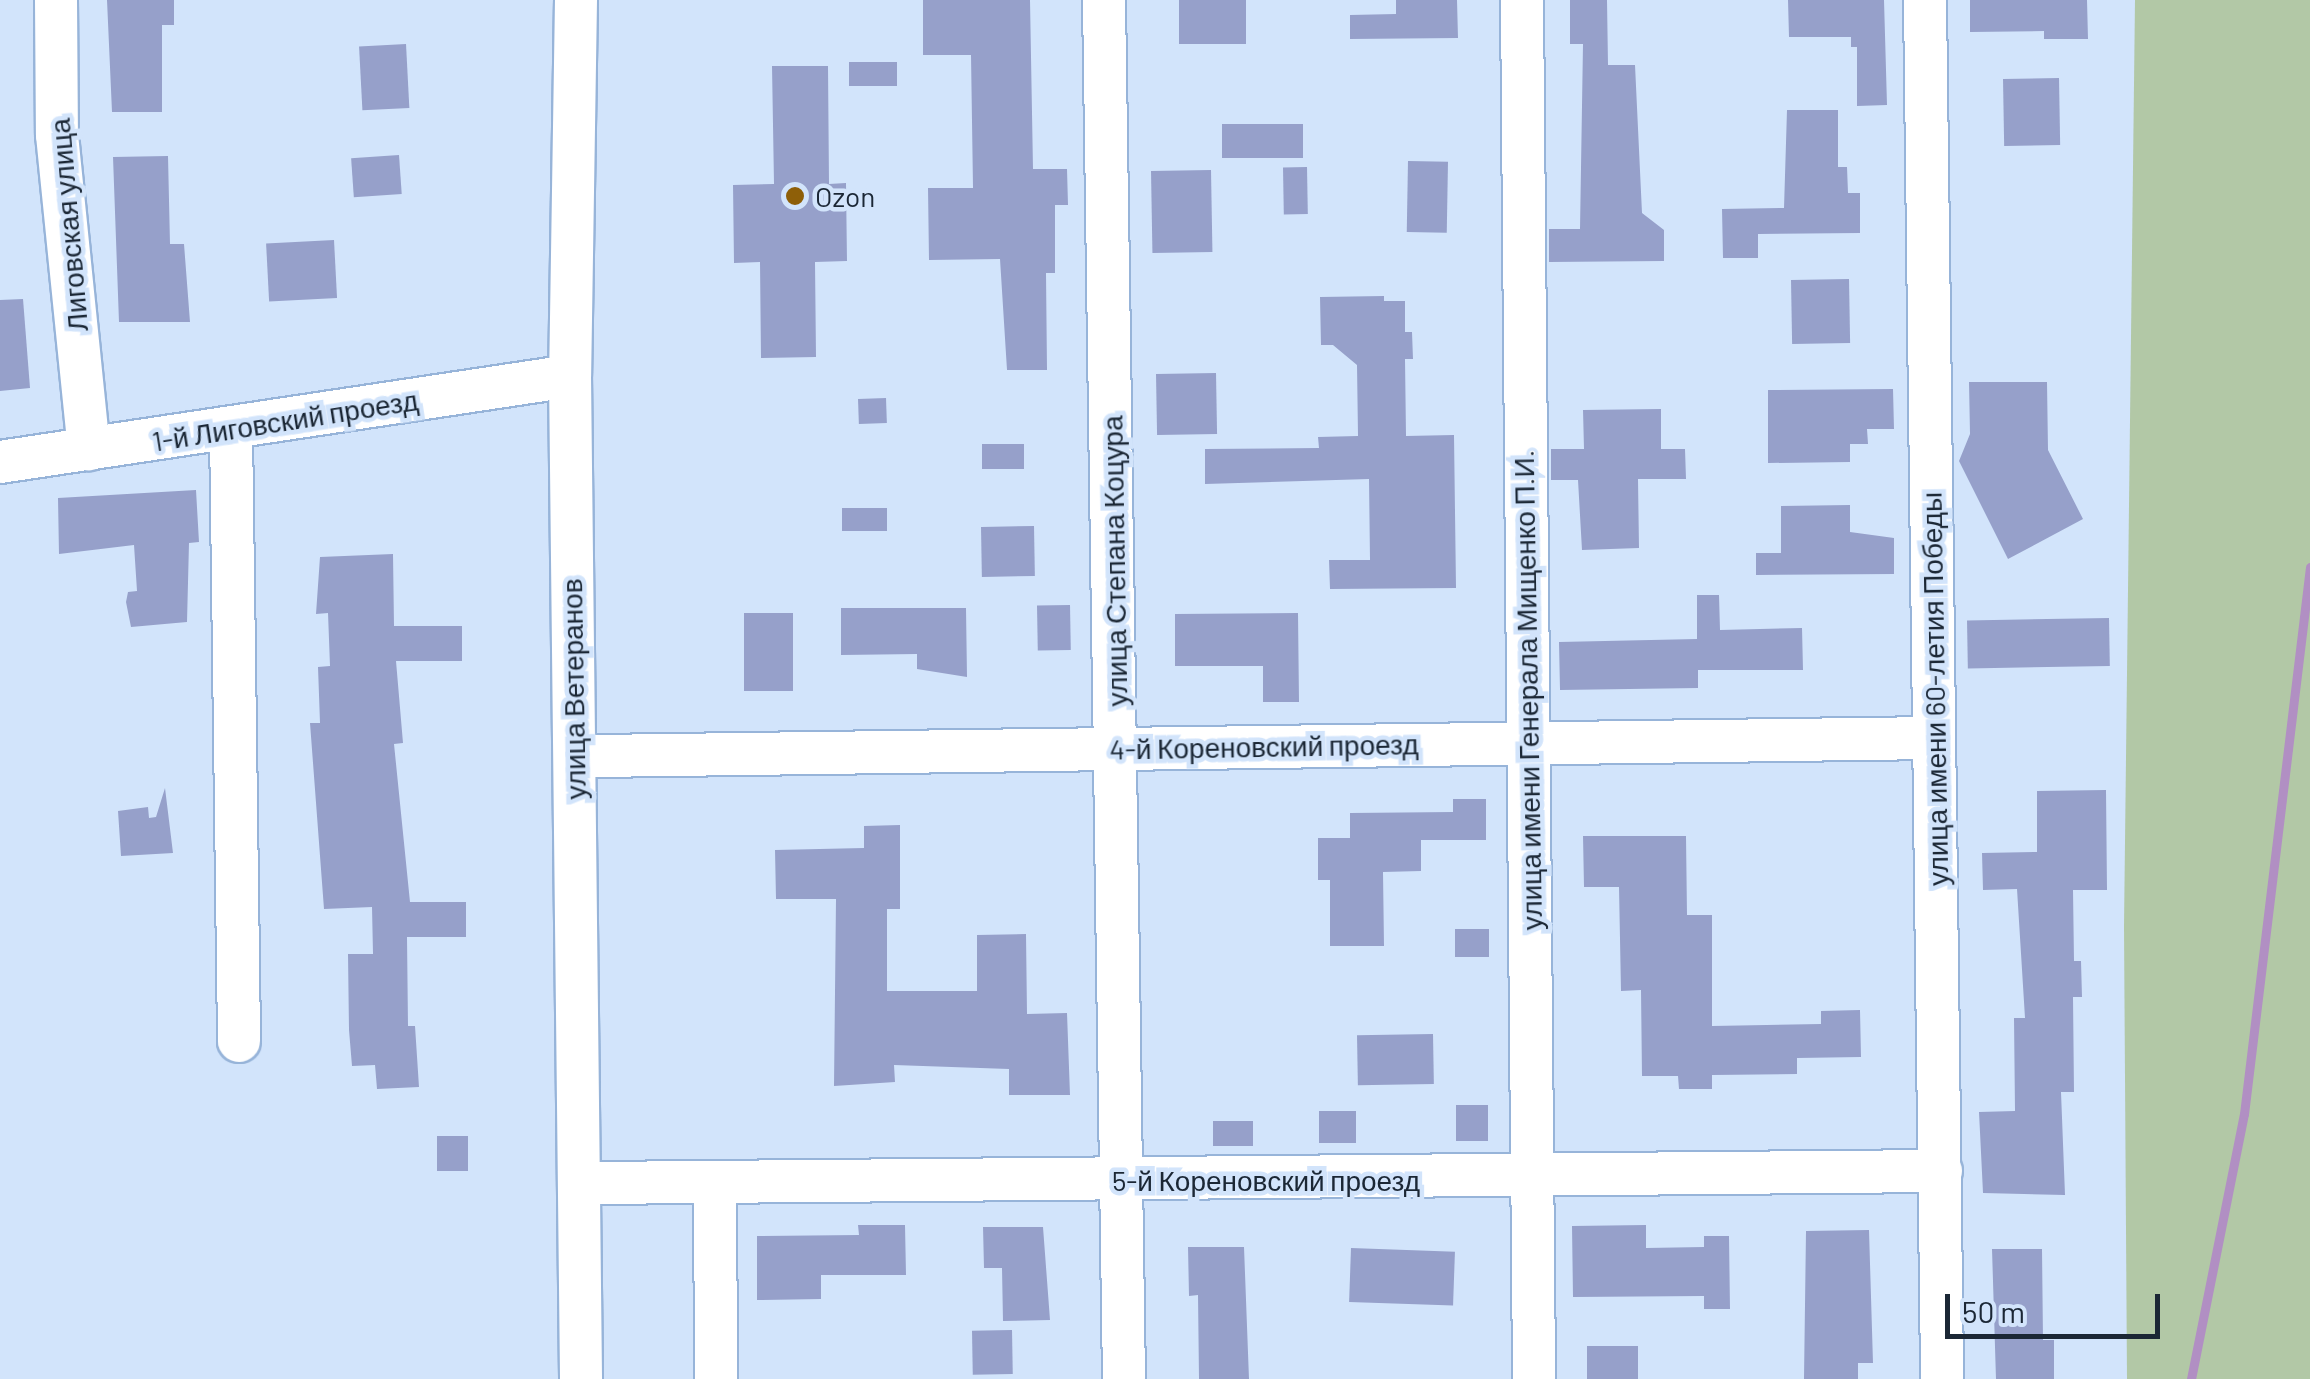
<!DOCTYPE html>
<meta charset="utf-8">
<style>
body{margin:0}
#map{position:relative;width:2310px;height:1379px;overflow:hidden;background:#d2e4fb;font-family:Barlow,sans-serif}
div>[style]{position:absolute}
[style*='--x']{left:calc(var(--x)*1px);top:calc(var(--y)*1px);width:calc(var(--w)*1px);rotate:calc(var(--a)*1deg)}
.green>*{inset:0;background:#b2c8a6}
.stream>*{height:9px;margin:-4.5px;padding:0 4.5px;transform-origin:4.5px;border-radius:4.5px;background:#b18fc3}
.building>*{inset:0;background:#96a0ca;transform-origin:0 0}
.roads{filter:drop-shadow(2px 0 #97b4d9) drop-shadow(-2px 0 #97b4d9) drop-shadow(0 2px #97b4d9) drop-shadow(0 -2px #97b4d9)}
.minor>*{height:42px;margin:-21px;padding:0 21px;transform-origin:21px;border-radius:21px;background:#fff}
.dots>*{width:28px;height:28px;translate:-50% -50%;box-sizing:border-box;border:5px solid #d2e4fb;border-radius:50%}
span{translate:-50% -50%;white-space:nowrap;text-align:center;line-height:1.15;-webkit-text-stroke:9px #d2e4fb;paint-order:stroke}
.poi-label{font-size:28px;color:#1b2735}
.left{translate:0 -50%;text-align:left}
.street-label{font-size:28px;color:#1b2735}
.scale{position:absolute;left:1945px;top:1294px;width:215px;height:45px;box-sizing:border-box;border:5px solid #1b2735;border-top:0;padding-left:12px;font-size:30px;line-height:35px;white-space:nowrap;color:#1b2735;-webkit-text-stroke:8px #d2e4fb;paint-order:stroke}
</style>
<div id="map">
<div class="green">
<div style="clip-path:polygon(2135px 0,2310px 0,2310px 1379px,2127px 1379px,2124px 927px)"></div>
</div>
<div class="stream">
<div style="--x:2191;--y:1379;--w:270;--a:-78.7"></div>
<div style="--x:2244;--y:1114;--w:551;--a:-83.12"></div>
</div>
<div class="building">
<div style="clip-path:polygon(107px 0,174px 0,174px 25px,162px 25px,162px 112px,112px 112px)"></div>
<div style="clip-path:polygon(923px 0,1030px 0,1033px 169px,1067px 169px,1068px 205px,1055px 205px,1055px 273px,1046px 273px,1047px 370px,1007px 370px,1000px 259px,929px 260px,928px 188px,973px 188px,971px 55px,923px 55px)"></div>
<div style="left:1179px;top:0;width:67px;height:44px"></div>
<div style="clip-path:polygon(1396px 0,1457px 0,1458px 38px,1350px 39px,1350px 15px,1396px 14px)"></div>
<div style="clip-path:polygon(1570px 0,1607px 0,1608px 65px,1635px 65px,1642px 213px,1664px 230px,1664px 261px,1549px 262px,1549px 229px,1580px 229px,1583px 44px,1570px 44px)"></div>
<div style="clip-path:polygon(1788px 0,1884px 0,1887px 105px,1857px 106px,1857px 47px,1851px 47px,1851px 37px,1789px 37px)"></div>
<div style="clip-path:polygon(1970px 0,2087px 0,2088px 39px,2044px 39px,2044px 31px,1970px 32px)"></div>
<div style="left:406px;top:44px;width:64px;height:47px;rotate:87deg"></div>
<div style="left:849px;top:62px;width:48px;height:24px"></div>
<div style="clip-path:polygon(772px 66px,828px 66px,829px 184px,846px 183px,847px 261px,815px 262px,816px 357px,761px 358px,760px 262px,734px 263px,733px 185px,774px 184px)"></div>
<div style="left:2059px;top:78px;width:67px;height:56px;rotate:89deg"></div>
<div style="clip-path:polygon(1787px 110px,1838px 110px,1838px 167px,1847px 167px,1848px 193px,1860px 193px,1860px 233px,1758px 234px,1758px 258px,1723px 258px,1722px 209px,1784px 208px)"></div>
<div style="left:1303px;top:124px;width:34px;height:81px;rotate:90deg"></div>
<div style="left:399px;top:155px;width:39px;height:48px;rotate:86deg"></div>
<div style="clip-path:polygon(168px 156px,170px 244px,184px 244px,190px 322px,119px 322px,113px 157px)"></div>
<div style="left:1408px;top:161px;width:40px;height:71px;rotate:1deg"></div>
<div style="left:1307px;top:167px;width:47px;height:24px;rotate:89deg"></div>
<div style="left:1211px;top:170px;width:82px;height:60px;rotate:89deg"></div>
<div style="left:334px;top:240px;width:58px;height:68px;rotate:87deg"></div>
<div style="left:1849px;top:279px;width:64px;height:58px;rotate:89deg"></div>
<div style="clip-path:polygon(1384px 296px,1384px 301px,1405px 301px,1405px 332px,1412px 332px,1413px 359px,1405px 359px,1406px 436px,1454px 435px,1456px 588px,1330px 589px,1329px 560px,1370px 560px,1369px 479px,1205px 484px,1205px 449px,1319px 448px,1318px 437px,1358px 436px,1357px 365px,1333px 345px,1321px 345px,1320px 297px)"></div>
<div style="clip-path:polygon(23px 299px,30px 388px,0 391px,0 300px)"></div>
<div style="left:1216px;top:373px;width:61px;height:60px;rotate:89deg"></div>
<div style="clip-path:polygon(1969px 382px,2047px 382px,2048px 450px,2083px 519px,2008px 559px,1959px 461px,1970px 434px)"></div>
<div style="clip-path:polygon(1893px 389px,1894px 429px,1867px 429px,1868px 444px,1850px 444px,1850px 462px,1768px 463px,1768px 390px)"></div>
<div style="left:886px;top:398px;width:25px;height:28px;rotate:88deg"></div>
<div style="clip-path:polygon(1661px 409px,1661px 449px,1685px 449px,1686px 479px,1638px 479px,1639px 548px,1582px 550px,1578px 480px,1551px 480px,1551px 449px,1584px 449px,1583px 410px)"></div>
<div style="left:982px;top:444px;width:42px;height:25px"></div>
<div style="clip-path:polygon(196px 490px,199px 542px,189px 543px,187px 622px,131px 627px,126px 602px,128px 592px,137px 591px,134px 545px,59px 554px,58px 498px)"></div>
<div style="clip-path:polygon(1850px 505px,1850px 532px,1894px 538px,1894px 574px,1756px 575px,1756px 553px,1781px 553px,1781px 506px)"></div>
<div style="left:887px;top:508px;width:23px;height:45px;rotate:90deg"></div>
<div style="left:1034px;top:526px;width:50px;height:53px;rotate:89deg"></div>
<div style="clip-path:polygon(393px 554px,394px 626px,462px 626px,462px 661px,396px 661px,403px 743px,394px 744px,410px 902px,466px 902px,466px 937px,407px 937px,408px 1026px,415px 1026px,419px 1087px,377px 1089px,375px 1065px,352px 1066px,349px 1030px,348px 954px,373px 954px,372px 907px,324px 909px,310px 723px,320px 723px,318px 667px,330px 666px,328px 613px,316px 614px,320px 557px)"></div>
<div style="clip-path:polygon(1697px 595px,1719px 595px,1720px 630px,1802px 628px,1803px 670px,1698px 670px,1698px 688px,1560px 690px,1559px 642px,1697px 639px)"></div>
<div style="left:1070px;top:605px;width:45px;height:33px;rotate:89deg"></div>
<div style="clip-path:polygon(841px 608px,966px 608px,967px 677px,917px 669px,917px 654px,841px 655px)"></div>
<div style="left:744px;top:613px;width:49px;height:78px"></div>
<div style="clip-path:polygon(1298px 613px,1299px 702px,1263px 702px,1263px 666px,1175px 666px,1175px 614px)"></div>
<div style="left:2109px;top:618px;width:48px;height:142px;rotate:89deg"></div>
<div style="clip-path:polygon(165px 788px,173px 853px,121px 856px,118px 811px,148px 807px,149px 818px,156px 817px)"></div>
<div style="clip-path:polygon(2106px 790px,2107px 890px,2073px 890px,2074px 961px,2081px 961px,2082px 997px,2073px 997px,2074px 1092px,2061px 1092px,2065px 1195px,1983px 1193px,1979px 1112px,2015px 1111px,2014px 1018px,2025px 1018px,2017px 889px,1983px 890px,1982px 853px,2037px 852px,2037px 791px)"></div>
<div style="clip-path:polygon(1453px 799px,1486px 799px,1486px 840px,1421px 840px,1421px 871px,1383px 872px,1384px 946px,1330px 946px,1330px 880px,1318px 880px,1318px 838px,1350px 838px,1350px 813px,1453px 812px)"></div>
<div style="clip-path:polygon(900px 825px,900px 909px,887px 909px,887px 991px,977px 991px,977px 935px,1026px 934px,1027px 1014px,1067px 1013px,1070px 1095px,1009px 1095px,1009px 1069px,894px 1065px,895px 1082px,834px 1086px,836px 899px,776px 899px,775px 850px,864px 848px,864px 826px)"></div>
<div style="clip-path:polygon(1583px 836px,1686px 836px,1687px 915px,1712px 915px,1712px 1026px,1821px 1024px,1821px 1011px,1860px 1010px,1861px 1057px,1797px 1058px,1797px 1074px,1712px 1075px,1712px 1089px,1679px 1089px,1678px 1076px,1642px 1076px,1641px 990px,1621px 991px,1619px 887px,1584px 887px)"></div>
<div style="left:1455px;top:929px;width:34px;height:28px"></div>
<div style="left:1433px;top:1034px;width:50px;height:76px;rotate:89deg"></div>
<div style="left:1456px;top:1105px;width:32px;height:36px"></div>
<div style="left:1319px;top:1111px;width:37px;height:32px"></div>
<div style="left:1213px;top:1121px;width:40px;height:25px"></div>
<div style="left:437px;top:1136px;width:31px;height:35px"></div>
<div style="clip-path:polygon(858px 1225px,905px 1225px,906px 1275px,821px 1275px,821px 1299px,757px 1300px,757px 1236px,859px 1235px)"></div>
<div style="clip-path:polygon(1646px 1225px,1646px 1248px,1704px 1247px,1704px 1236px,1729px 1236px,1730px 1309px,1704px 1309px,1704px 1296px,1573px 1297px,1572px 1226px)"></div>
<div style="clip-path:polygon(983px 1227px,1043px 1227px,1050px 1320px,1003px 1321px,1002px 1268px,984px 1268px)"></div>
<div style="clip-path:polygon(1869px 1230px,1873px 1363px,1858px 1363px,1858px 1379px,1804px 1379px,1806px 1231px)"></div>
<div style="clip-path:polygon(1188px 1247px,1244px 1247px,1249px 1379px,1199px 1379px,1198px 1295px,1189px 1296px)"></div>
<div style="left:1351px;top:1248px;width:104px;height:54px;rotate:2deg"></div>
<div style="clip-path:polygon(1992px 1249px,2042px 1249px,2043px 1340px,2054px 1340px,2054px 1379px,1996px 1379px)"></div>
<div style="left:1012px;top:1330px;width:44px;height:40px;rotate:89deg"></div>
<div style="left:1587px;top:1346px;width:51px;height:33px"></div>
</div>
<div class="roads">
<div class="minor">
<div style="--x:56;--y:0;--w:135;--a:89.6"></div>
<div style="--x:57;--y:135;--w:316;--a:84.2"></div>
<div style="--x:576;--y:0;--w:376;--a:90.9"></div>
<div style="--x:570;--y:376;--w:1003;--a:89.37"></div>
<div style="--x:1104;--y:0;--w:1379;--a:89.17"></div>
<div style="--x:1522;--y:0;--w:1379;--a:89.5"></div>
<div style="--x:1925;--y:0;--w:1379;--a:89.29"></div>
<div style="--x:231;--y:428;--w:613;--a:89.25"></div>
<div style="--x:0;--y:462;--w:576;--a:-8.58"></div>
<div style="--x:595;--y:756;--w:1339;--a:-0.77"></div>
<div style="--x:715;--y:1182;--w:197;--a:89.7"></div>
<div style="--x:591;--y:1183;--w:1350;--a:-0.51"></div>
</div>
</div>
<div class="dots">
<div style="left:795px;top:196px;background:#8e5f08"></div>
</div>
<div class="poi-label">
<span class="left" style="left:815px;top:196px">Ozon</span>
</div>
<div class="street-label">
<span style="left:68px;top:225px;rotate:-95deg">Лиговская улица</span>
<span style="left:285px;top:420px;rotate:-9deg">1-й Лиговский проезд</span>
<span style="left:1114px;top:561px;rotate:-91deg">улица Степана Коцура</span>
<span style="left:573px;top:689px;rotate:-91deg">улица Ветеранов</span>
<span style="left:1934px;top:689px;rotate:-91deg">улица имени 60-летия Победы</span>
<span style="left:1527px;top:690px;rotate:-91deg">улица имени Генерала Мищенко П.И.</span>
<span style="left:1264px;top:746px;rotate:-1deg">4-й Кореновский проезд</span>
<span style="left:1266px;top:1180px">5-й Кореновский проезд</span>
</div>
<div class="scale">50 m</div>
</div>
